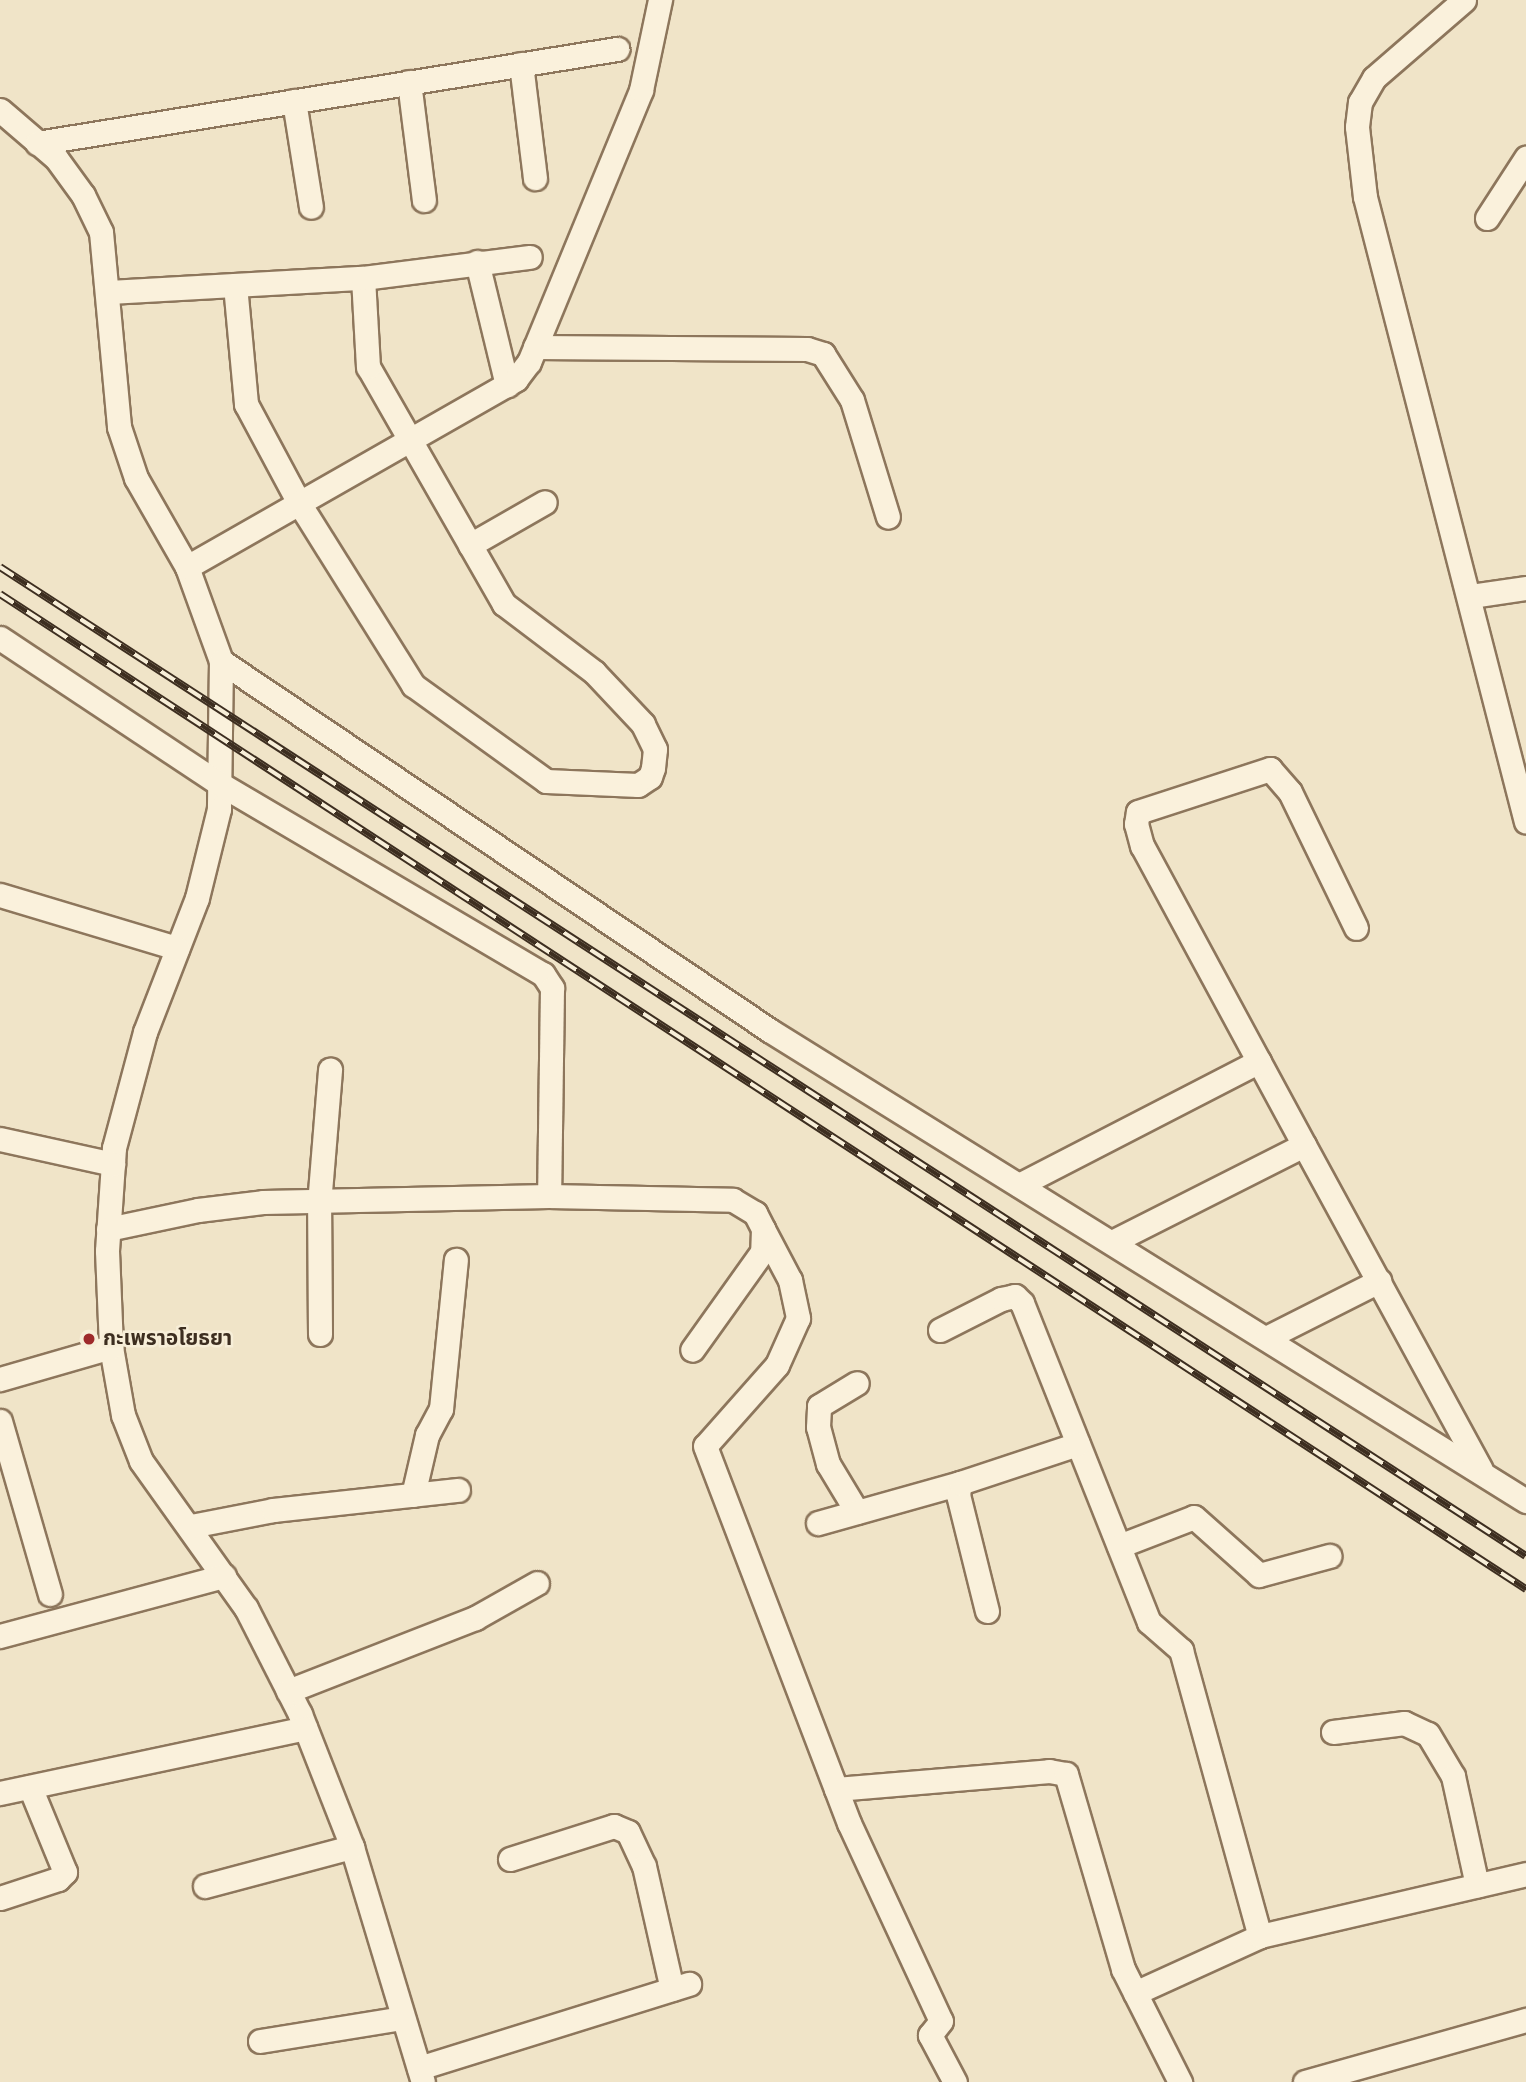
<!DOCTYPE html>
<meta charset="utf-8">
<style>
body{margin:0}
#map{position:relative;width:1526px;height:2082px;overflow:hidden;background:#f0e4c8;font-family:Georgia,"Noto Sans Thai",serif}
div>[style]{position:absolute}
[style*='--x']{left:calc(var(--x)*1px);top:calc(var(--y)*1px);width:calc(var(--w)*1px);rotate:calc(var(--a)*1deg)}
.roads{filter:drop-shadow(2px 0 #8d765c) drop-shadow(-2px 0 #8d765c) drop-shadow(0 2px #8d765c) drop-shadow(0 -2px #8d765c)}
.minor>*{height:23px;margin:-11.5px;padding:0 11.5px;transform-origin:11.5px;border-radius:11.5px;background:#faf1dc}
.rail>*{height:8px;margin-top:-4px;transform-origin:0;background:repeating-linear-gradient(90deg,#f7eed8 0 16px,#3d2e20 0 32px);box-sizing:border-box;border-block:2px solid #3d2e20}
.dots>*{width:19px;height:19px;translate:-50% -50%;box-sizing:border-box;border:4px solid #f7eed8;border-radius:50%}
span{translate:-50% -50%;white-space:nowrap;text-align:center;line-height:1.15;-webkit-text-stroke:5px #f7eed8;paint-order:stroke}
.poi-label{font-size:21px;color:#3d2e20;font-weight:700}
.left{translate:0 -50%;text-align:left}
</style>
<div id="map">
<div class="roads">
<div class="minor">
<div style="--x:1464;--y:0;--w:119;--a:139.1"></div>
<div style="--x:1374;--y:78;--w:28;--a:120"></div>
<div style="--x:1360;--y:102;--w:25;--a:97"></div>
<div style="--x:1357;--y:127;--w:70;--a:83.5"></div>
<div style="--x:1365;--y:197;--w:645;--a:75.55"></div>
<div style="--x:521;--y:64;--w:115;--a:83"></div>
<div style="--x:409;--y:82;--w:119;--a:82.8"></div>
<div style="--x:294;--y:101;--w:107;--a:80.9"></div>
<div style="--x:0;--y:110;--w:74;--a:40.6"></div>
<div style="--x:56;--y:158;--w:46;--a:53.9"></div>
<div style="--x:83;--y:195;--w:41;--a:64.1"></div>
<div style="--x:101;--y:232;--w:196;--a:84.7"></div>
<div style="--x:119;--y:427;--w:54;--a:71.6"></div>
<div style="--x:136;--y:478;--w:103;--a:60.2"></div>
<div style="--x:187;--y:567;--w:100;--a:70.1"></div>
<div style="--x:221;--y:661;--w:148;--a:90.8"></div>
<div style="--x:219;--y:809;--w:92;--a:103.9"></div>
<div style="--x:197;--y:898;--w:144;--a:111.2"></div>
<div style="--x:145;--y:1032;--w:120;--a:105"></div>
<div style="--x:114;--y:1148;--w:103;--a:93.9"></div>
<div style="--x:107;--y:1251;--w:96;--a:87.6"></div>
<div style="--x:111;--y:1347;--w:69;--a:80"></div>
<div style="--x:123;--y:1415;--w:49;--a:68.6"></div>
<div style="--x:141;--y:1461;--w:181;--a:54.5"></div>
<div style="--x:246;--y:1608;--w:119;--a:63"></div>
<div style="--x:300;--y:1714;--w:143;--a:68.6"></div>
<div style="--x:352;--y:1847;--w:245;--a:73.2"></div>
<div style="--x:37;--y:143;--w:588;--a:-9.21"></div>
<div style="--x:1487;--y:218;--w:72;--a:-57"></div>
<div style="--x:477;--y:262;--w:127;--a:76.3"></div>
<div style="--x:235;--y:285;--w:120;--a:84.7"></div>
<div style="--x:246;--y:404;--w:112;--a:61.8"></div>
<div style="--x:299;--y:503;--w:215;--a:57.9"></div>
<div style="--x:413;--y:685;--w:164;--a:35.8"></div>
<div style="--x:546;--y:781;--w:92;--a:2.5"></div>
<div style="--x:638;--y:785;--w:14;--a:-34"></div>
<div style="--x:650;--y:777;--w:9;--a:-72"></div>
<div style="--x:653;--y:768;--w:19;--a:-84"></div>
<div style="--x:655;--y:749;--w:28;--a:-116"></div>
<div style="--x:643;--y:724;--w:71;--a:-133.3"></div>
<div style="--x:594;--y:672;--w:113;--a:-142.9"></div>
<div style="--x:504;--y:604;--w:273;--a:-119.8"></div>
<div style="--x:368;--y:367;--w:89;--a:-93.2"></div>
<div style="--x:109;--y:292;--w:254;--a:-3.2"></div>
<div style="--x:363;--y:278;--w:168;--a:-7.2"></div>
<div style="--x:535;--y:347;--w:272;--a:0.4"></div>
<div style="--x:807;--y:349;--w:17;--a:17"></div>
<div style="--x:823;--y:354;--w:54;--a:57.8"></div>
<div style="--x:852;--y:400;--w:122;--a:72.9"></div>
<div style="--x:470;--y:545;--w:86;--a:-29.8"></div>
<div style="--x:187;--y:567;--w:379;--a:-29.7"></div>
<div style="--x:516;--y:379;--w:21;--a:-53"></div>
<div style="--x:529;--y:362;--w:294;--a:-67.6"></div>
<div style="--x:641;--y:90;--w:92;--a:-78.1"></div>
<div style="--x:1471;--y:596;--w:56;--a:-8.3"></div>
<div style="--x:0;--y:638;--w:264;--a:33.6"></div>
<div style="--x:220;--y:784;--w:375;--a:30.5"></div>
<div style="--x:543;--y:974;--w:17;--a:57"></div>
<div style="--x:552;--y:988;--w:208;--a:90.8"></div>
<div style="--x:221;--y:661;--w:661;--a:33.95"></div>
<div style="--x:769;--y:1030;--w:892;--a:31.89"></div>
<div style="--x:0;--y:895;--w:185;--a:16.7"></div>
<div style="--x:0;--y:1139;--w:116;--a:12.5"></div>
<div style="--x:1304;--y:1145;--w:340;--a:-118.4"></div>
<div style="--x:1142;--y:846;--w:23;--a:-105"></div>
<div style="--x:1136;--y:824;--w:12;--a:-81"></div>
<div style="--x:1138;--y:812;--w:139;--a:-18"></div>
<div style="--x:1270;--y:769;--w:30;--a:49"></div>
<div style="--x:1290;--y:792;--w:151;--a:64.1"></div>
<div style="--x:1019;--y:1185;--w:270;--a:-27.3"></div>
<div style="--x:108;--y:1229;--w:92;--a:-11.9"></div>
<div style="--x:198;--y:1210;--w:65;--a:-7"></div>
<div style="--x:263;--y:1202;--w:286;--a:-1.2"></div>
<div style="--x:549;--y:1196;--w:184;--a:1.2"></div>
<div style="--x:733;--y:1200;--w:26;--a:31"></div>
<div style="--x:755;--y:1213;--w:18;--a:63"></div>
<div style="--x:763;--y:1229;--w:23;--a:92"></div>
<div style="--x:762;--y:1252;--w:120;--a:125.5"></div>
<div style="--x:763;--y:1229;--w:58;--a:62.1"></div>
<div style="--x:790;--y:1280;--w:39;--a:78"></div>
<div style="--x:798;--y:1318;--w:51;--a:114.1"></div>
<div style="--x:777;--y:1365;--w:108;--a:131.6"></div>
<div style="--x:705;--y:1446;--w:404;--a:69.1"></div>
<div style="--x:849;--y:1823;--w:218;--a:65.1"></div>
<div style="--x:941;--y:2021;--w:18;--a:128"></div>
<div style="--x:930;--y:2035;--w:53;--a:62"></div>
<div style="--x:1112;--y:1242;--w:215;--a:-26.8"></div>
<div style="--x:1304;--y:1145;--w:369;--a:61.4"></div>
<div style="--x:940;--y:1330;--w:68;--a:-26.9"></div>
<div style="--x:1001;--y:1299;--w:14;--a:-12"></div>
<div style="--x:1015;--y:1296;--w:10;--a:45"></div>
<div style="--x:1022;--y:1303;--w:343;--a:68.3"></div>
<div style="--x:1149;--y:1622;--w:43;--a:41.2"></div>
<div style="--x:1181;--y:1650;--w:297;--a:74.6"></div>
<div style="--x:320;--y:1334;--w:130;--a:-90.4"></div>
<div style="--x:319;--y:1204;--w:135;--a:-85.3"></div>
<div style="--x:1266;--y:1338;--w:127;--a:-26.8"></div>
<div style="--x:0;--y:1379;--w:116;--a:-16.1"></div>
<div style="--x:0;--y:1421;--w:180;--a:73.9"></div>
<div style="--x:413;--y:1495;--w:62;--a:-76.9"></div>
<div style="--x:427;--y:1435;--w:30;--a:-62"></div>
<div style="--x:441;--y:1409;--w:150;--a:-84.3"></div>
<div style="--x:857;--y:1512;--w:56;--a:-121.1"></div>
<div style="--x:828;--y:1464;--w:38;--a:-105"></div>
<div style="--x:818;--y:1427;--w:21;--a:-87"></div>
<div style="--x:819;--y:1406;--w:44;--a:-31.2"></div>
<div style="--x:818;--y:1523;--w:148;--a:-15.7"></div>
<div style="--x:191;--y:1526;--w:84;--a:-11"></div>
<div style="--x:273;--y:1510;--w:186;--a:-6.2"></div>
<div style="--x:1119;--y:1546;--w:80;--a:-21.1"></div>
<div style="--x:1194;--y:1517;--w:87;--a:41.7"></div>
<div style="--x:1259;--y:1575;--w:73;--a:-15.2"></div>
<div style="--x:987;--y:1611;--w:120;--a:-104"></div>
<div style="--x:958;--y:1495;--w:12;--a:-81"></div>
<div style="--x:960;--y:1483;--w:124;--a:-18.3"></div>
<div style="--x:0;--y:1636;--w:232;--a:-15"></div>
<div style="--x:288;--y:1691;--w:201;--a:-21.3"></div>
<div style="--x:475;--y:1618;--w:71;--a:-29.4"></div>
<div style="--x:1333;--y:1732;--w:72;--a:-7.2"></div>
<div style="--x:1404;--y:1723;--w:26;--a:25"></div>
<div style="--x:1428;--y:1734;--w:49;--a:59.2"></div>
<div style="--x:1453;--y:1776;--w:112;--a:77.6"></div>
<div style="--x:836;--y:1789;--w:214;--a:-4.8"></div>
<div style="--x:1049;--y:1771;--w:17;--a:10"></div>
<div style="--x:1066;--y:1774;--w:203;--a:73.7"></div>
<div style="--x:1123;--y:1969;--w:127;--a:63.2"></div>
<div style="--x:0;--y:1793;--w:312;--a:-12"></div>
<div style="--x:510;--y:1859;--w:109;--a:-17.6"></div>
<div style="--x:614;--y:1826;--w:15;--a:23"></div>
<div style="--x:628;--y:1832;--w:38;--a:65"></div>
<div style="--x:644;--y:1866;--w:126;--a:77.2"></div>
<div style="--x:205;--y:1886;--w:152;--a:-14.9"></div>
<div style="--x:0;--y:1898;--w:61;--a:-18.1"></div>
<div style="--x:58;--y:1879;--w:10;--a:-45"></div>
<div style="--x:65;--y:1872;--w:92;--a:-112.4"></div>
<div style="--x:1135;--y:1993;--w:137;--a:-24.5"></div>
<div style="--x:1260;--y:1936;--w:273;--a:-13.1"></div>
<div style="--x:260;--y:2041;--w:144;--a:-9.2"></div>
<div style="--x:419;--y:2068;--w:283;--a:-17.3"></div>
<div style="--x:1305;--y:2082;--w:230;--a:-15.7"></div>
</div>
</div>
<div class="rail">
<div style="--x:0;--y:567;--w:1818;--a:32.95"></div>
<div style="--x:0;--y:594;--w:1822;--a:33.11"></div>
</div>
<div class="dots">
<div style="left:89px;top:1339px;background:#9e2a2b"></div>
</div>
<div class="poi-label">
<span class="left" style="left:103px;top:1339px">กะเพราอโยธยา</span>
</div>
</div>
